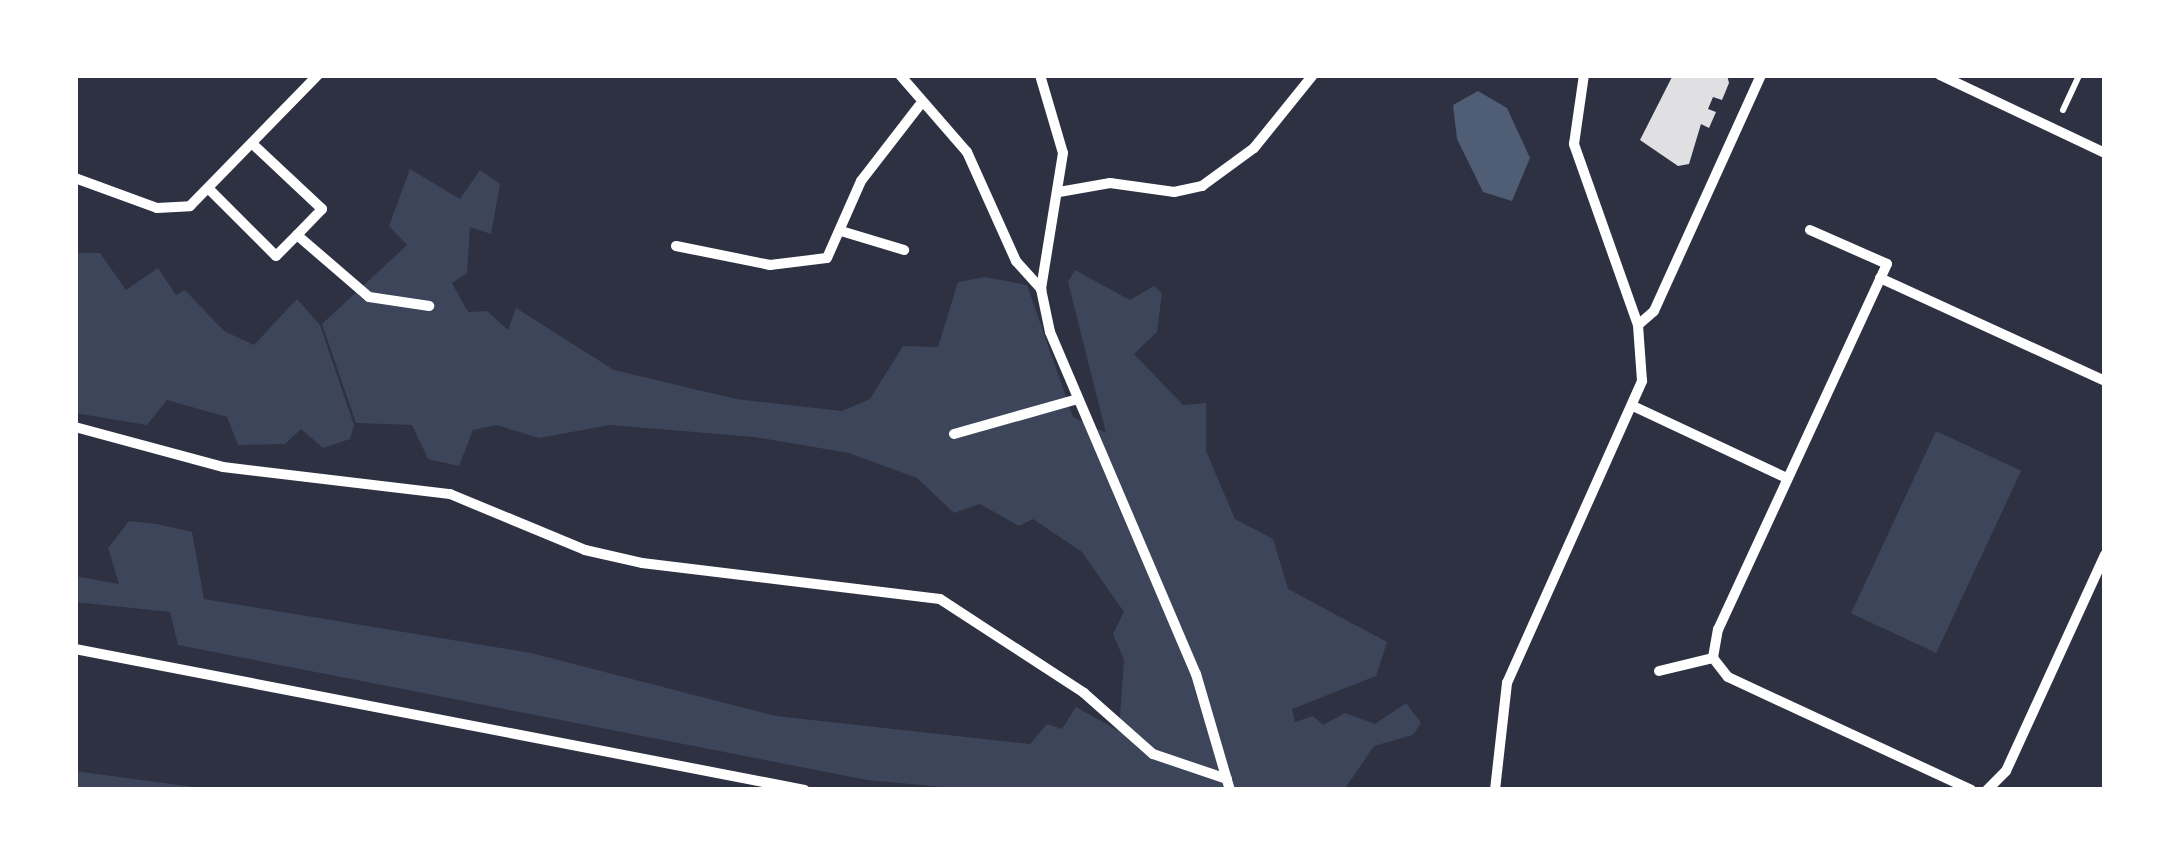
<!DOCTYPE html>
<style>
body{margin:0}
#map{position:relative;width:2180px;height:865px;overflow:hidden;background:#2d3142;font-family:"IBM Plex Sans",sans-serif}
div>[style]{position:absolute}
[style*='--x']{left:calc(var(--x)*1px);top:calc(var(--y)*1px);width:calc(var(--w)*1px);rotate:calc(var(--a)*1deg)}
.green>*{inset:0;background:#3c4559;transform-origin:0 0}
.water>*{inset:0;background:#4f5d75}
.building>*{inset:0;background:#e0e0e3}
.path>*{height:6px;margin:-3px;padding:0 3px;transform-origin:3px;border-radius:3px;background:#fff}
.minor>*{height:10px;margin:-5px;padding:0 5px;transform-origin:5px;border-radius:5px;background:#fff}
span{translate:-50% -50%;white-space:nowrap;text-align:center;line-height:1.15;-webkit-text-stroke:10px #fff;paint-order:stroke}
.frame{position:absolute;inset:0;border:78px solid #fff;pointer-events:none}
</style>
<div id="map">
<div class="green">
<div style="clip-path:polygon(410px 169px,460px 199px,480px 170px,500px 184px,491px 234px,470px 227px,467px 273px,452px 283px,468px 312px,487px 311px,508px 330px,516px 308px,614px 370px,736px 399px,842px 411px,870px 399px,903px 346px,938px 347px,958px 282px,985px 277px,1027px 285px,1073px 417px,1106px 433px,1068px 282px,1075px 270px,1130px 300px,1154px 286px,1162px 293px,1157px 332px,1134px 354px,1183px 405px,1206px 403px,1206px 451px,1235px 519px,1273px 539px,1288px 589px,1387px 642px,1376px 676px,1292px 709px,1295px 722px,1313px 716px,1323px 725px,1345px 713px,1375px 724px,1406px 703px,1421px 723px,1413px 735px,1374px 746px,1344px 790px,974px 790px,867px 780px,178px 645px,170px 612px,75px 602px,75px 576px,119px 584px,108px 548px,129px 521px,157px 524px,192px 532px,204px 599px,531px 653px,776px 716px,1030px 744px,1047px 724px,1062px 729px,1076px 707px,1119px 731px,1124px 660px,1113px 634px,1124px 612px,1082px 552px,1033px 519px,1019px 526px,980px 504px,954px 513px,917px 478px,849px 453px,754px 437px,610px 425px,539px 438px,496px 425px,473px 430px,459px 466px,428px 459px,412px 425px,356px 423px,322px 324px,407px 245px,389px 226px)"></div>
<div style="clip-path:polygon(75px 253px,100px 253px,126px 290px,158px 268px,176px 295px,185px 290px,224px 331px,254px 345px,297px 299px,320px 325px,354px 425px,350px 439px,323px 448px,301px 429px,285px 444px,238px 445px,227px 417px,167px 400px,147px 425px,75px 413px)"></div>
<div style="left:1936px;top:431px;width:94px;height:201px;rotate:25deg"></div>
<div style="clip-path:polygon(75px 771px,216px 790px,75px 790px)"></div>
</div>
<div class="water">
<div style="clip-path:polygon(1478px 91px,1507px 108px,1530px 158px,1512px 201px,1483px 192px,1457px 139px,1453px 105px)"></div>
</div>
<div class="building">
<div style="clip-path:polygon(1673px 75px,1727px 75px,1729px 83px,1722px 100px,1713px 97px,1708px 109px,1716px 112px,1709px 128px,1701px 124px,1689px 164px,1678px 166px,1640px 140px)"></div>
</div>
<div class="path">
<div style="--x:2063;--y:110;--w:38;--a:-65"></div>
</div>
<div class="minor">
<div style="--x:900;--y:75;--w:102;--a:49"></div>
<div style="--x:967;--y:152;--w:120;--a:65.8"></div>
<div style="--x:1016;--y:261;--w:38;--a:48"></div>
<div style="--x:1040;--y:75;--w:81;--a:73.6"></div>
<div style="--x:1063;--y:153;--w:138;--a:99.2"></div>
<div style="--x:1041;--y:289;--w:44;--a:78.2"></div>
<div style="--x:1050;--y:332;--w:372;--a:66.9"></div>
<div style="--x:1196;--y:674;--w:121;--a:73.7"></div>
<div style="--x:1940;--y:75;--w:183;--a:25.3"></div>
<div style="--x:75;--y:178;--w:87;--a:20.1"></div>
<div style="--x:157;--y:208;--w:33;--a:-3"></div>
<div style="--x:190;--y:206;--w:183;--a:-45.7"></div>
<div style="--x:211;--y:191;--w:92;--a:45"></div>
<div style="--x:276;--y:256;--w:30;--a:-45"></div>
<div style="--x:297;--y:235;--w:36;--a:-46"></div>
<div style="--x:322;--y:209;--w:92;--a:-136.8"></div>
<div style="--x:1059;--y:192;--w:52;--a:-10"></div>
<div style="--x:1110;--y:183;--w:65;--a:8"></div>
<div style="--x:1174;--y:192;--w:29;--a:-12"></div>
<div style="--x:1202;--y:186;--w:64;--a:-36.2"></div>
<div style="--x:1254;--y:148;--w:94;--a:-51.1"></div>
<div style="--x:1810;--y:230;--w:84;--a:23.8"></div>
<div style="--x:1887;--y:264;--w:402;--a:114.8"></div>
<div style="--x:1718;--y:629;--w:29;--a:100"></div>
<div style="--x:1713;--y:658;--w:24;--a:52"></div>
<div style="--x:1728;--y:677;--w:268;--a:24.9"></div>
<div style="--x:841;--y:231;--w:66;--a:16.8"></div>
<div style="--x:297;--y:235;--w:95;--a:40.7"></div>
<div style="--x:369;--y:297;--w:61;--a:8.5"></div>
<div style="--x:676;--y:246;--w:96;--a:11.4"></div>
<div style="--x:770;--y:265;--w:57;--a:-7"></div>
<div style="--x:827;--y:258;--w:84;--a:-66.2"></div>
<div style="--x:861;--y:181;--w:95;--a:-52.3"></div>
<div style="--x:1880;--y:278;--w:247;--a:24.6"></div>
<div style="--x:1638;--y:325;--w:21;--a:-41"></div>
<div style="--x:1654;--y:311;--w:259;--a:-65.6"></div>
<div style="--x:1633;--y:406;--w:170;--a:25.1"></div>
<div style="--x:75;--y:427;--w:153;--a:15.1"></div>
<div style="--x:223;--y:467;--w:229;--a:6.8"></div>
<div style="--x:450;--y:494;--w:146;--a:22.5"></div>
<div style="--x:585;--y:550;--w:58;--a:12.8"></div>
<div style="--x:642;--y:563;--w:300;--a:6.9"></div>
<div style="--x:940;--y:599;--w:172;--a:33.1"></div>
<div style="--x:1084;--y:693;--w:92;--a:41.5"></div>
<div style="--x:1153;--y:754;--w:78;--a:18.7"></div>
<div style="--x:954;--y:434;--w:125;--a:-15.8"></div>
<div style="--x:75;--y:649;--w:743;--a:10.93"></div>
<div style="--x:1659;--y:671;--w:56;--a:-13.5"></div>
<div style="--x:1495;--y:790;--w:108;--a:-83.6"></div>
<div style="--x:1507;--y:683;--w:331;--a:-65.9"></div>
<div style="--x:1642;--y:381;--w:56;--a:-94.1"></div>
<div style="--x:1638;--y:325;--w:192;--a:-109.5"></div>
<div style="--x:1574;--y:144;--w:70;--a:-81.8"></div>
<div style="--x:1987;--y:790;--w:27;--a:-45"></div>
<div style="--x:2006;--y:771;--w:238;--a:-65.4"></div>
</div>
<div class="frame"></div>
</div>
